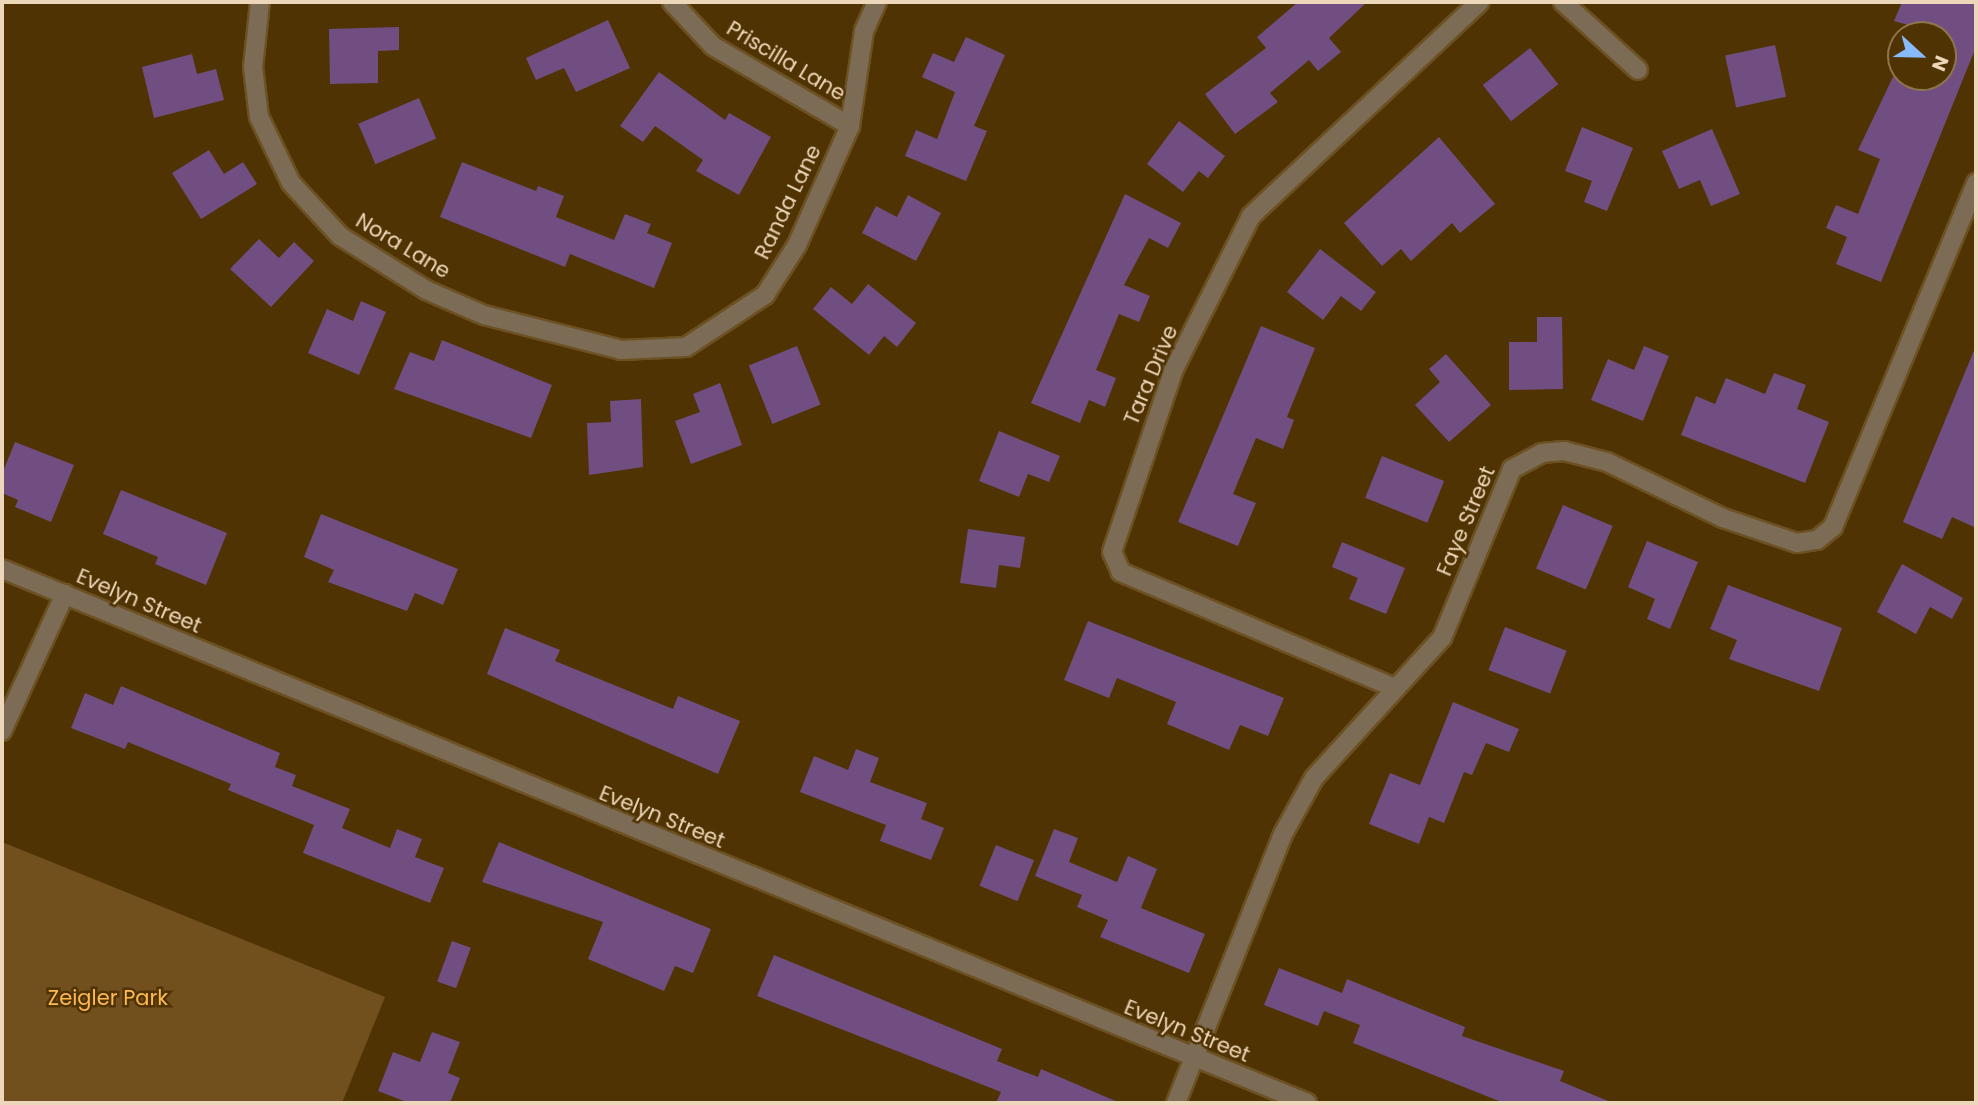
<!DOCTYPE html>
<style>
body{margin:0}
#map{position:relative;width:1978px;height:1105px;overflow:hidden;background:#503302;font-family:Poppins,sans-serif}
div>[style]{position:absolute}
[style*='--x']{left:calc(var(--x)*1px);top:calc(var(--y)*1px);width:calc(var(--w)*1px);rotate:calc(var(--a)*1deg)}
.green>*{inset:0;background:#72501d}
.building>*{inset:0;background:#704e81;transform-origin:0 0}
.roads{filter:drop-shadow(2px 0 #6c5123) drop-shadow(-2px 0 #6c5123) drop-shadow(0 2px #6c5123) drop-shadow(0 -2px #6c5123)}
.minor>*{height:18px;margin:-9px;padding:0 9px;transform-origin:9px;border-radius:9px;background:#7d6c55}
span{translate:-50% -50%;white-space:nowrap;text-align:center;line-height:1.15;-webkit-text-stroke:5px #503302;paint-order:stroke}
.street-label{font-size:21px;color:#edd7bb}
.park-label{font-size:21px;color:#ffb953}
.frame{position:absolute;inset:0;border:4px solid #edd7bb;pointer-events:none}
.north{position:absolute;left:1887px;top:21px;width:70px;height:70px;box-sizing:border-box;background:#503302;border:2px solid #8f754c;border-radius:50%;rotate:112deg;font-size:19px;font-weight:700;line-height:28px;text-align:center;color:#edd7bb}
.north::after{content:'';display:block;margin:auto;width:24px;height:32px;background:#87bbfb;clip-path:polygon(50% 0,100% 100%,50% 72%,0 100%)}
</style>
<div id="map">
<div class="green">
<div style="clip-path:polygon(2px 842px,385px 997px,342px 1103px,2px 1103px)"></div>
</div>
<div class="building">
<div style="clip-path:polygon(1298px 2px,1367px 2px,1329px 38px,1341px 52px,1318px 71px,1309px 60px,1270px 93px,1278px 102px,1235px 134px,1205px 94px,1266px 48px,1257px 37px)"></div>
<div style="clip-path:polygon(1902px 2px,1976px 2px,1976px 47px,1881px 282px,1836px 264px,1847px 237px,1826px 228px,1836px 205px,1858px 214px,1880px 159px,1858px 150px,1893px 77px,1943px 77px,1943px 35px,1894px 21px)"></div>
<div style="clip-path:polygon(608px 20px,630px 68px,576px 92px,564px 68px,536px 80px,526px 58px)"></div>
<div style="clip-path:polygon(399px 27px,399px 50px,378px 51px,378px 83px,330px 84px,329px 29px)"></div>
<div style="clip-path:polygon(966px 37px,1005px 55px,974px 126px,987px 131px,966px 181px,905px 156px,916px 130px,937px 139px,955px 92px,922px 77px,933px 53px,954px 62px)"></div>
<div style="left:1775px;top:45px;width:53px;height:51px;rotate:78deg"></div>
<div style="left:1530px;top:48px;width:46px;height:60px;rotate:52deg"></div>
<div style="clip-path:polygon(192px 54px,197px 74px,216px 69px,224px 100px,154px 118px,142px 67px)"></div>
<div style="clip-path:polygon(659px 72px,725px 120px,729px 113px,771px 137px,739px 195px,696px 171px,703px 160px,655px 126px,643px 142px,620px 126px)"></div>
<div style="left:419px;top:98px;width:44px;height:66px;rotate:67deg"></div>
<div style="clip-path:polygon(1179px 121px,1225px 156px,1208px 178px,1199px 171px,1183px 192px,1147px 164px)"></div>
<div style="clip-path:polygon(1582px 127px,1633px 148px,1607px 211px,1584px 202px,1592px 181px,1565px 171px)"></div>
<div style="clip-path:polygon(1712px 129px,1740px 194px,1711px 206px,1700px 180px,1679px 189px,1662px 151px)"></div>
<div style="clip-path:polygon(1439px 137px,1495px 204px,1460px 233px,1452px 223px,1411px 261px,1401px 249px,1382px 266px,1344px 223px)"></div>
<div style="clip-path:polygon(209px 150px,224px 174px,243px 162px,257px 184px,201px 219px,172px 173px)"></div>
<div style="clip-path:polygon(462px 162px,536px 191px,538px 186px,564px 196px,556px 217px,614px 240px,625px 214px,651px 224px,647px 233px,672px 243px,654px 288px,570px 254px,565px 267px,440px 217px)"></div>
<div style="clip-path:polygon(1125px 194px,1181px 223px,1168px 248px,1149px 238px,1124px 285px,1150px 296px,1139px 322px,1119px 314px,1096px 370px,1116px 378px,1105px 407px,1089px 400px,1080px 423px,1031px 403px)"></div>
<div style="clip-path:polygon(908px 195px,941px 213px,916px 261px,862px 233px,876px 206px,897px 217px)"></div>
<div style="clip-path:polygon(259px 239px,279px 258px,294px 242px,314px 261px,271px 307px,230px 269px)"></div>
<div style="clip-path:polygon(1320px 249px,1376px 292px,1361px 311px,1341px 296px,1323px 320px,1287px 292px)"></div>
<div style="clip-path:polygon(868px 284px,916px 323px,897px 347px,884px 336px,869px 355px,813px 309px,831px 287px,852px 304px)"></div>
<div style="clip-path:polygon(361px 301px,386px 312px,359px 375px,308px 353px,327px 309px,353px 321px)"></div>
<div style="clip-path:polygon(1537px 317px,1562px 317px,1563px 389px,1509px 390px,1509px 342px,1537px 342px)"></div>
<div style="clip-path:polygon(1261px 326px,1315px 348px,1287px 417px,1294px 420px,1283px 449px,1256px 438px,1233px 494px,1256px 503px,1238px 546px,1178px 522px)"></div>
<div style="clip-path:polygon(442px 340px,552px 385px,531px 438px,394px 389px,410px 352px,434px 361px)"></div>
<div style="left:797px;top:346px;width:63px;height:52px;rotate:68deg"></div>
<div style="clip-path:polygon(1644px 346px,1669px 356px,1643px 421px,1591px 400px,1608px 359px,1634px 370px)"></div>
<div style="clip-path:polygon(1975px 348px,1976px 528px,1952px 517px,1942px 539px,1903px 522px)"></div>
<div style="clip-path:polygon(1446px 354px,1491px 405px,1449px 442px,1415px 405px,1440px 382px,1429px 369px)"></div>
<div style="clip-path:polygon(1774px 373px,1806px 385px,1797px 409px,1829px 422px,1805px 483px,1681px 435px,1696px 396px,1715px 404px,1726px 378px,1765px 394px)"></div>
<div style="clip-path:polygon(720px 383px,742px 445px,691px 464px,675px 421px,700px 412px,693px 394px)"></div>
<div style="clip-path:polygon(641px 399px,643px 467px,589px 475px,587px 423px,611px 422px,610px 401px)"></div>
<div style="clip-path:polygon(999px 431px,1060px 456px,1049px 482px,1028px 474px,1019px 497px,979px 481px)"></div>
<div style="clip-path:polygon(15px 442px,74px 465px,51px 522px,15px 507px,18px 500px,2px 493px,2px 474px)"></div>
<div style="left:1382px;top:456px;width:67px;height:45px;rotate:22deg"></div>
<div style="clip-path:polygon(121px 490px,227px 533px,206px 585px,155px 564px,158px 557px,103px 534px)"></div>
<div style="left:1563px;top:505px;width:54px;height:69px;rotate:23deg"></div>
<div style="clip-path:polygon(321px 514px,458px 569px,443px 605px,415px 593px,407px 611px,328px 582px,334px 570px,304px 557px)"></div>
<div style="clip-path:polygon(968px 529px,1025px 537px,1020px 568px,999px 565px,996px 588px,960px 583px)"></div>
<div style="clip-path:polygon(1647px 541px,1698px 562px,1670px 629px,1647px 619px,1655px 599px,1628px 587px)"></div>
<div style="clip-path:polygon(1342px 542px,1405px 568px,1386px 614px,1349px 599px,1358px 578px,1332px 567px)"></div>
<div style="clip-path:polygon(1902px 564px,1963px 598px,1952px 619px,1930px 607px,1916px 634px,1877px 612px)"></div>
<div style="clip-path:polygon(1728px 585px,1842px 628px,1819px 691px,1729px 659px,1737px 640px,1710px 629px)"></div>
<div style="clip-path:polygon(1088px 621px,1284px 698px,1268px 736px,1240px 725px,1229px 750px,1167px 724px,1176px 702px,1117px 678px,1109px 698px,1064px 680px)"></div>
<div style="left:1505px;top:627px;width:66px;height:46px;rotate:21deg"></div>
<div style="clip-path:polygon(505px 628px,560px 650px,555px 661px,673px 709px,678px 696px,740px 721px,718px 774px,487px 674px)"></div>
<div style="clip-path:polygon(121px 686px,280px 753px,275px 767px,296px 775px,292px 786px,350px 809px,342px 828px,390px 848px,397px 829px,422px 839px,415px 857px,444px 868px,430px 903px,303px 853px,314px 825px,228px 790px,231px 784px,128px 742px,125px 749px,71px 728px,85px 693px,113px 705px)"></div>
<div style="clip-path:polygon(1453px 702px,1519px 729px,1509px 752px,1486px 743px,1472px 775px,1464px 772px,1444px 823px,1429px 817px,1419px 844px,1369px 824px,1390px 773px,1420px 785px)"></div>
<div style="clip-path:polygon(856px 749px,879px 758px,870px 782px,927px 803px,921px 819px,944px 828px,931px 860px,880px 841px,886px 825px,800px 792px,814px 756px,848px 770px)"></div>
<div style="clip-path:polygon(1054px 829px,1078px 838px,1069px 862px,1117px 882px,1128px 856px,1157px 869px,1141px 908px,1205px 934px,1189px 973px,1100px 937px,1108px 920px,1077px 907px,1082px 895px,1035px 876px)"></div>
<div style="clip-path:polygon(499px 842px,711px 929px,693px 973px,675px 966px,664px 991px,588px 959px,603px 922px,482px 882px)"></div>
<div style="left:996px;top:845px;width:41px;height:44px;rotate:22deg"></div>
<div style="left:452px;top:941px;width:20px;height:43px;rotate:20deg"></div>
<div style="clip-path:polygon(774px 955px,1002px 1049px,997px 1061px,1038px 1077px,1041px 1069px,1120px 1103px,996px 1103px,1001px 1092px,757px 996px)"></div>
<div style="clip-path:polygon(1279px 968px,1342px 993px,1347px 979px,1401px 1001px,1465px 1027px,1462px 1036px,1564px 1071px,1560px 1081px,1613px 1103px,1504px 1103px,1353px 1043px,1360px 1025px,1324px 1011px,1318px 1026px,1264px 1005px)"></div>
<div style="clip-path:polygon(432px 1032px,460px 1042px,448px 1073px,460px 1078px,450px 1103px,409px 1103px,378px 1091px,393px 1052px,420px 1062px)"></div>
</div>
<div class="roads">
<div class="minor">
<div style="--x:260;--y:2;--w:65;--a:96.1"></div>
<div style="--x:253;--y:67;--w:50;--a:83.2"></div>
<div style="--x:259;--y:117;--w:73;--a:64.1"></div>
<div style="--x:291;--y:183;--w:72;--a:47.2"></div>
<div style="--x:340;--y:236;--w:102;--a:32.1"></div>
<div style="--x:426;--y:290;--w:63;--a:23.3"></div>
<div style="--x:484;--y:315;--w:141;--a:14.3"></div>
<div style="--x:621;--y:350;--w:65;--a:-2.6"></div>
<div style="--x:686;--y:347;--w:95;--a:-33.4"></div>
<div style="--x:765;--y:295;--w:59;--a:-57.4"></div>
<div style="--x:797;--y:245;--w:130;--a:-66"></div>
<div style="--x:850;--y:126;--w:96;--a:-81.6"></div>
<div style="--x:864;--y:31;--w:32;--a:-66"></div>
<div style="--x:672;--y:2;--w:60;--a:47"></div>
<div style="--x:713;--y:46;--w:159;--a:30.3"></div>
<div style="--x:1563;--y:2;--w:101;--a:42.2"></div>
<div style="--x:2;--y:569;--w:1410;--a:22.25"></div>
<div style="--x:1395;--y:688;--w:298;--a:-157.1"></div>
<div style="--x:1121;--y:572;--w:22;--a:-114"></div>
<div style="--x:1112;--y:552;--w:193;--a:-71.3"></div>
<div style="--x:1174;--y:369;--w:171;--a:-63.3"></div>
<div style="--x:1251;--y:216;--w:313;--a:-43.1"></div>
<div style="--x:2;--y:731;--w:151;--a:-65.3"></div>
<div style="--x:1176;--y:1103;--w:289;--a:-68.3"></div>
<div style="--x:1283;--y:834;--w:64;--a:-61"></div>
<div style="--x:1314;--y:778;--w:190;--a:-47.6"></div>
<div style="--x:1442;--y:638;--w:183;--a:-67.5"></div>
<div style="--x:1512;--y:469;--w:34;--a:-28"></div>
<div style="--x:1542;--y:453;--w:22;--a:-5"></div>
<div style="--x:1564;--y:451;--w:44;--a:14.3"></div>
<div style="--x:1607;--y:462;--w:129;--a:25.8"></div>
<div style="--x:1723;--y:518;--w:78;--a:18.7"></div>
<div style="--x:1797;--y:543;--w:20;--a:-9"></div>
<div style="--x:1817;--y:540;--w:21;--a:-39"></div>
<div style="--x:1833;--y:527;--w:373;--a:-67.4"></div>
</div>
</div>
<div class="street-label">
<span style="left:786px;top:61px;rotate:31deg">Priscilla Lane</span>
<span style="left:788px;top:202px;rotate:-64deg">Randa Lane</span>
<span style="left:403px;top:246px;rotate:31deg">Nora Lane</span>
<span style="left:1151px;top:375px;rotate:-67deg">Tara Drive</span>
<span style="left:1466px;top:521px;rotate:-67deg">Faye Street</span>
<span style="left:139px;top:601px;rotate:23deg">Evelyn Street</span>
<span style="left:662px;top:817px;rotate:22deg">Evelyn Street</span>
<span style="left:1187px;top:1031px;rotate:22deg">Evelyn Street</span>
</div>
<div class="park-label">
<span style="left:108px;top:998px">Zeigler Park</span>
</div>
<div class="frame"></div>
<div class="north">N</div>
</div>
